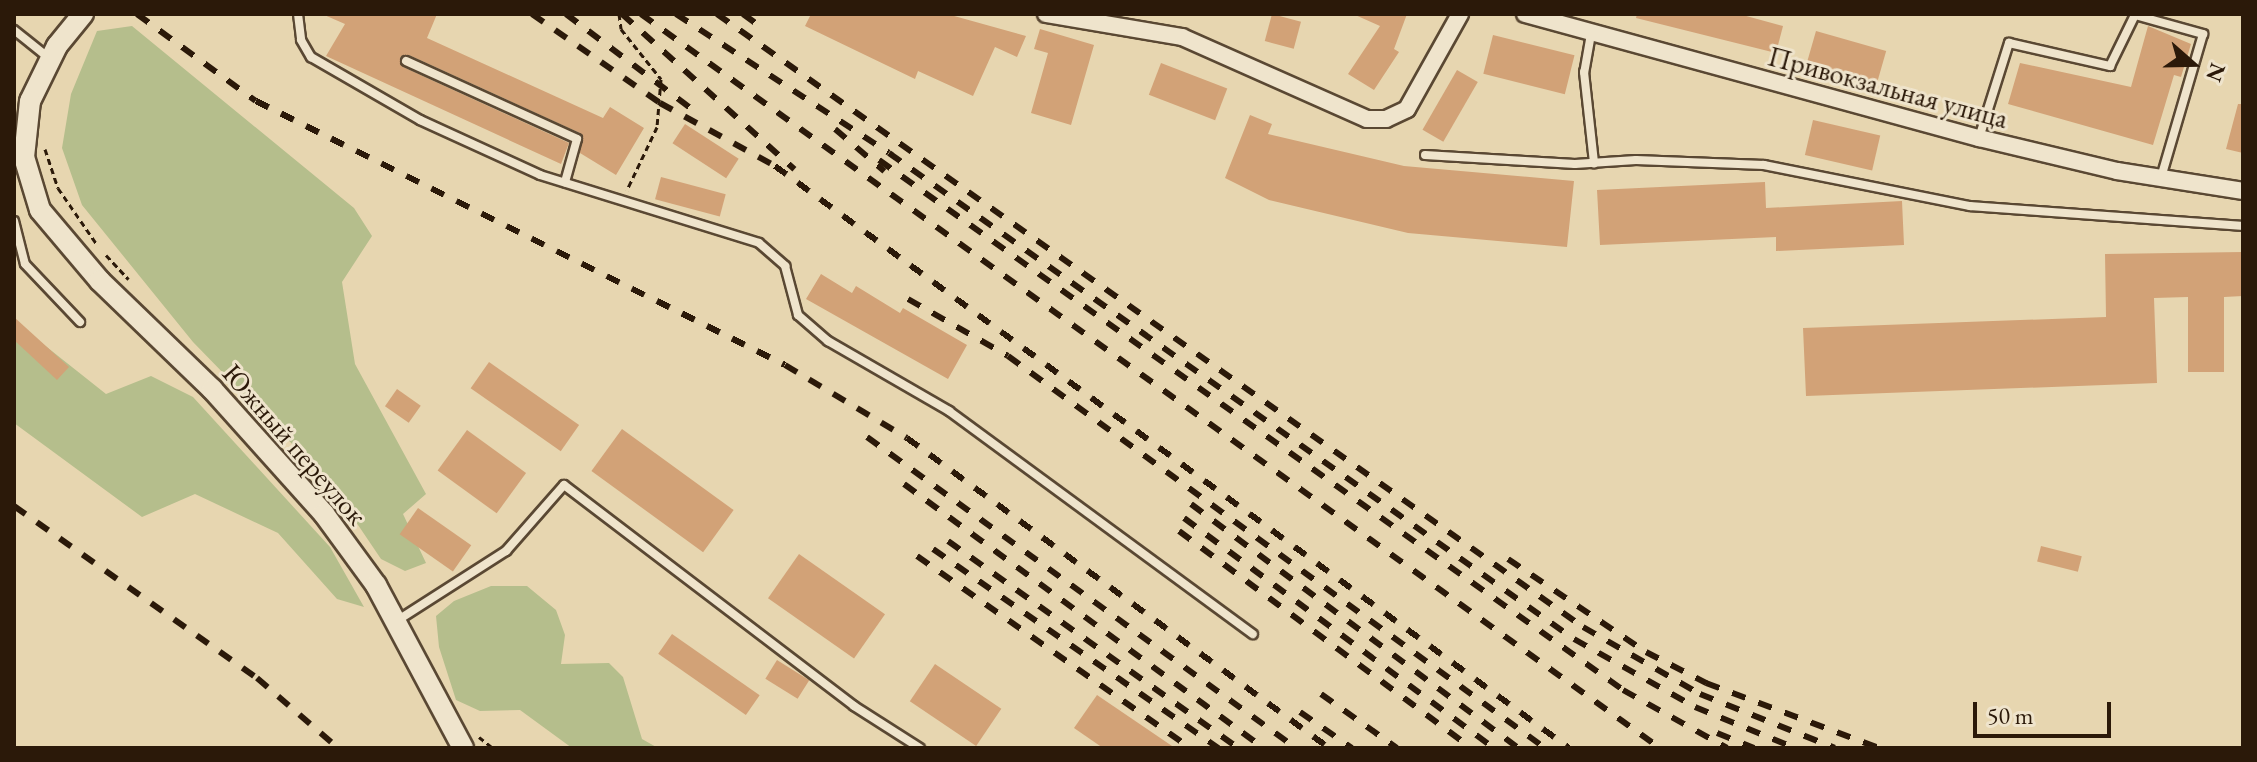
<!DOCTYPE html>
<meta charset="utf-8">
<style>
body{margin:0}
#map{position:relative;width:2257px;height:762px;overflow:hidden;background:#e7d6b0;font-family:"EB Garamond",serif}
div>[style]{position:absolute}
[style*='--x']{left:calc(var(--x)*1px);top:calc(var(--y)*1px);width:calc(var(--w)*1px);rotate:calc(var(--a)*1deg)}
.green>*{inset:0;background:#b5be8c}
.building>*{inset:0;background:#d2a277;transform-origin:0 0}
.path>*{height:3px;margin-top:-1.5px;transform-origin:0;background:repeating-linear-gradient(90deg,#2b1909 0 6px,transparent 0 10px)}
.roads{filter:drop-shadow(2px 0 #5a4833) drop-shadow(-2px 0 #5a4833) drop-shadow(0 2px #5a4833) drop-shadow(0 -2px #5a4833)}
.service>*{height:8px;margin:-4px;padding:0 4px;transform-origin:4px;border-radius:4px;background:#efe4cc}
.minor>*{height:16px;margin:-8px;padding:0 8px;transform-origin:8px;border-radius:8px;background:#efe4cc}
.tertiary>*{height:20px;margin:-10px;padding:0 10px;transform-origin:10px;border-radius:10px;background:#efe4cc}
.rail>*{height:6px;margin-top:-3px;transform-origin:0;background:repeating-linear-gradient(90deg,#2b1909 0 14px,transparent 0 28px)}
span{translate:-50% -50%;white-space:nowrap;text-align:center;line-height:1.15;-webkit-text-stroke:6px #efe4cc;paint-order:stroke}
.street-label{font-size:28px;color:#2b1909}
.frame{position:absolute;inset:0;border:16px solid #2b1909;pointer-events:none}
.north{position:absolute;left:2153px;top:24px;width:80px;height:80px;-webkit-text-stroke:6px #efe4cc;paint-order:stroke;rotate:110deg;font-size:22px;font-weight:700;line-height:32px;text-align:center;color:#2b1909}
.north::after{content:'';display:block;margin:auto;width:28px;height:36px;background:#2b1909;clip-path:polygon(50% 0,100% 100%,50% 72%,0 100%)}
.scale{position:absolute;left:1973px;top:702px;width:138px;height:36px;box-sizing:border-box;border:4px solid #2b1909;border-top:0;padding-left:10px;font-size:24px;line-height:28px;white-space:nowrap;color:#2b1909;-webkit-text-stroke:6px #efe4cc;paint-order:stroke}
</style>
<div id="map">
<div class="green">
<div style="clip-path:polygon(132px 26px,354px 208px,372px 236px,342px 282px,355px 364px,426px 494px,403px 514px,426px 563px,405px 571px,381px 559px,329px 482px,193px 342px,82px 205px,62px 148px,71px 94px,97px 31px)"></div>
<div style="clip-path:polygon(14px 321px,106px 394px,151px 376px,193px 397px,330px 547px,364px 607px,337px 599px,278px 533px,195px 494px,142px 517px,14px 423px)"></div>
<div style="clip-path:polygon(491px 586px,527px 586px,556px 610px,565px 635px,561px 664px,609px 663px,623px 677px,642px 739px,658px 748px,572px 748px,520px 710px,480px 711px,456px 700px,439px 647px,436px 616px,454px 601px)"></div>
</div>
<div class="building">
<div style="clip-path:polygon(322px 14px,437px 14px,427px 38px,603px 118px,610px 107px,644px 128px,616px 175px,580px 153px,580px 133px,409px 55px,400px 57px,403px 67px,569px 143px,561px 164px,326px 56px,345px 24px)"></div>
<div style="clip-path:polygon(811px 14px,947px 14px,1026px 36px,1017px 57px,995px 47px,973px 96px,918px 71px,915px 79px,805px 26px)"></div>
<div style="left:1272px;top:14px;width:30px;height:28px;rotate:15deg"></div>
<div style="clip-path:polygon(1407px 14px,1394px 49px,1399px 52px,1374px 90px,1348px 74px,1380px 26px,1353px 14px)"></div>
<div style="clip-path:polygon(1637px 14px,1739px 14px,1783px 26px,1776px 53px,1636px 18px)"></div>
<div style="clip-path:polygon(2148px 26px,2191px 44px,2181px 77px,2174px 75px,2153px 145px,2008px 104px,2020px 63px,2131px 87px)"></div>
<div style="clip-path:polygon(1040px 29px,1094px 45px,1071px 125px,1031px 113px,1048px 53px,1034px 49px)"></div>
<div style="left:1816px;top:31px;width:73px;height:33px;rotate:16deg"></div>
<div style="left:1493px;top:35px;width:84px;height:40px;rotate:14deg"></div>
<div style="left:1161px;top:63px;width:71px;height:34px;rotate:21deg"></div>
<div style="left:1457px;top:70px;width:24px;height:69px;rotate:30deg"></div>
<div style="clip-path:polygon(2238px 104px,2243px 104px,2243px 153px,2226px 149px)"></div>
<div style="clip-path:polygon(1250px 115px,1272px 124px,1268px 134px,1404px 166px,1574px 181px,1567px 247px,1408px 233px,1269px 200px,1225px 178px)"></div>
<div style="left:1813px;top:120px;width:69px;height:36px;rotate:13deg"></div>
<div style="left:685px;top:124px;width:64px;height:23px;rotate:33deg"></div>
<div style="left:661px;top:177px;width:67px;height:23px;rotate:15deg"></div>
<div style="clip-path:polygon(1765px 182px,1766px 208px,1902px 201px,1904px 245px,1776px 251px,1776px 237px,1600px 245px,1597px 190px)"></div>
<div style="clip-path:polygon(2243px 252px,2243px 296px,2224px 297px,2224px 372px,2188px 372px,2188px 297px,2154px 298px,2157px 383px,1806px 396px,1803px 328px,2106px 317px,2105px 254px)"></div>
<div style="clip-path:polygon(821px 274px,852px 293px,856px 286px,900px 313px,903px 308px,967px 345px,948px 379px,806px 299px)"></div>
<div style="clip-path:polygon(14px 317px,69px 367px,57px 380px,14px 340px)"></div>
<div style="left:489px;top:362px;width:110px;height:32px;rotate:35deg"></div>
<div style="left:397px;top:389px;width:29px;height:21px;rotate:35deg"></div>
<div style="left:622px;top:429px;width:138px;height:52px;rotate:36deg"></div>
<div style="left:467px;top:430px;width:73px;height:50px;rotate:36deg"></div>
<div style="left:418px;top:508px;width:65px;height:32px;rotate:35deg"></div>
<div style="left:2041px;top:546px;width:42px;height:16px;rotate:14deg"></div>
<div style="left:799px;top:554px;width:105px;height:54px;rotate:35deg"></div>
<div style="left:672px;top:634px;width:107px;height:24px;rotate:35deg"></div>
<div style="left:777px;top:660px;width:38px;height:22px;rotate:32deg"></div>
<div style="left:935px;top:664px;width:80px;height:45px;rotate:34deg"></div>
<div style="clip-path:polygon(1097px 695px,1175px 748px,1103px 748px,1074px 728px)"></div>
</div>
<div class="path">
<div style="--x:619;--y:14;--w:15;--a:82"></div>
<div style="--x:621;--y:29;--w:64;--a:51.3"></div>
<div style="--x:661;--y:79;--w:48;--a:94.8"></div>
<div style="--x:657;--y:127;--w:70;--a:115.5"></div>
<div style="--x:45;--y:149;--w:41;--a:71.6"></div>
<div style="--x:58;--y:188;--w:67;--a:55.4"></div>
<div style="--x:106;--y:255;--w:33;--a:47"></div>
<div style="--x:479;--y:737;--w:18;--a:38"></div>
</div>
<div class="roads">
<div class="service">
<div style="--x:298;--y:14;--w:26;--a:83"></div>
<div style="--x:301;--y:40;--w:20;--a:60"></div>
<div style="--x:311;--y:57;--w:126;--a:30"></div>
<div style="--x:420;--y:120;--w:132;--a:24.6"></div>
<div style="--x:540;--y:175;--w:229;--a:17.2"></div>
<div style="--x:759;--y:243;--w:35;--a:41"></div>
<div style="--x:785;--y:266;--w:51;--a:75.1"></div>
<div style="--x:798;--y:315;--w:40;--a:41"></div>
<div style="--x:828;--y:341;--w:140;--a:30"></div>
<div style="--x:949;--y:411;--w:377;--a:36.3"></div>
<div style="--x:14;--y:30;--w:45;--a:38.7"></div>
<div style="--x:1591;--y:34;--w:39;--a:100"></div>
<div style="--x:1584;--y:72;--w:92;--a:83.7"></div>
<div style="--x:406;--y:61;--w:188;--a:24.5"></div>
<div style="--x:577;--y:139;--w:45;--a:105.6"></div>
<div style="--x:1979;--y:138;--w:100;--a:-72.5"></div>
<div style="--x:2009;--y:43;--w:104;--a:12.8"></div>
<div style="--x:2110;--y:66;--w:57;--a:-63.9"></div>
<div style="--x:2135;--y:15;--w:71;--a:15.6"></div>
<div style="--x:2203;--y:34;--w:150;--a:106.3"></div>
<div style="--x:1425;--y:155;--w:150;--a:3.4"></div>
<div style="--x:1575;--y:164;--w:61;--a:-3.8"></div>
<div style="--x:1636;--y:160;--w:128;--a:2.2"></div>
<div style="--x:1764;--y:165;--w:210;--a:11.3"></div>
<div style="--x:1970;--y:206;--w:274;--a:4.2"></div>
<div style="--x:14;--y:221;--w:44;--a:75.7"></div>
<div style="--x:25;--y:264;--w:80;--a:46.5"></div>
<div style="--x:395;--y:622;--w:132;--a:-32.6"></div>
<div style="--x:506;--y:551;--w:88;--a:-48.7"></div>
<div style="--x:564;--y:485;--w:365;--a:37.3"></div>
<div style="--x:854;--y:706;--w:78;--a:32.5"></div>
</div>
<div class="minor">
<div style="--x:1046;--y:14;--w:138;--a:9.6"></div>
<div style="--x:1182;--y:37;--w:202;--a:23.9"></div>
<div style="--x:1367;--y:119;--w:19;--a:0"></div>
<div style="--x:1386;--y:119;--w:23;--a:-25"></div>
<div style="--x:1407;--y:109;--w:109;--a:-60.8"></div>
<div style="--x:1525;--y:14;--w:471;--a:15.3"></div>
<div style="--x:1979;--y:138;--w:142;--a:13.4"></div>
<div style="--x:2117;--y:171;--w:128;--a:9"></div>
</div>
<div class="tertiary">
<div style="--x:83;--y:14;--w:41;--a:129.1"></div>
<div style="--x:57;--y:46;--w:61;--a:116.1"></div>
<div style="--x:30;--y:101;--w:56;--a:96.1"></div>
<div style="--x:24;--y:157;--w:55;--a:73.2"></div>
<div style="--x:40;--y:210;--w:93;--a:49.8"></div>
<div style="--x:100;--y:281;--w:156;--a:44"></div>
<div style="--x:212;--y:389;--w:168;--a:48.1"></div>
<div style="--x:324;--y:514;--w:88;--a:53.8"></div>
<div style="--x:376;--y:585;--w:185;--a:61.9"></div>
</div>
</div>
<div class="rail">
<div style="--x:137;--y:14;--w:147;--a:36.2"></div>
<div style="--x:256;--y:101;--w:591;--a:26.52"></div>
<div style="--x:785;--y:365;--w:142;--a:30.9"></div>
<div style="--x:907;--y:438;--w:524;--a:36.3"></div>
<div style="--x:532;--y:14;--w:156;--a:34.8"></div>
<div style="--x:660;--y:103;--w:131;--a:28.7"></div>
<div style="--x:775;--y:166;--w:984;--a:36.24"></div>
<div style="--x:566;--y:14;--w:164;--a:37.1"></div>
<div style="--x:622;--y:14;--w:232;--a:42"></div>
<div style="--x:641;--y:14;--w:1256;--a:35.77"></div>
<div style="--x:676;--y:14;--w:254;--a:33.1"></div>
<div style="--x:889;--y:153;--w:840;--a:35.36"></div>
<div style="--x:1574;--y:639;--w:139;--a:29.3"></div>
<div style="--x:1695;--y:707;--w:108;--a:22.3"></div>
<div style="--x:717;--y:14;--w:1061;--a:35.29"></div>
<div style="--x:1583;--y:627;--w:135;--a:29.8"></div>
<div style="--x:1700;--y:694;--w:145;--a:21.8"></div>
<div style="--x:743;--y:14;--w:26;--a:36"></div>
<div style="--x:835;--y:129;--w:65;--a:40.6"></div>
<div style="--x:879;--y:160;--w:913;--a:35.46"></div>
<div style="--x:1623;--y:690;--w:119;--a:29.1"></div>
<div style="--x:908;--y:299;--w:115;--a:29.7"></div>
<div style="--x:1008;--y:356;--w:665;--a:36.13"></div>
<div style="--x:867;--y:437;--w:530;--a:35.94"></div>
<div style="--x:904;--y:484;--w:446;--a:36.3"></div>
<div style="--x:1191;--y:504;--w:408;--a:36.7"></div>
<div style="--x:14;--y:506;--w:298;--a:35.3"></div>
<div style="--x:257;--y:678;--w:107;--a:40.8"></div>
<div style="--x:1184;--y:518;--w:386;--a:36.6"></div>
<div style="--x:1179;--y:531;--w:364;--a:36.6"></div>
<div style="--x:948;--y:541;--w:356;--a:35.5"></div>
<div style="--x:933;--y:549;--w:348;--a:34.9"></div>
<div style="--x:917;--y:556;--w:334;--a:35.1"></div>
<div style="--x:1508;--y:559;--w:166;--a:34"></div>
<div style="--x:1646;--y:652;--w:68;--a:27.3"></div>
<div style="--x:1706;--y:683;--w:185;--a:20.6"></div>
<div style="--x:1321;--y:694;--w:93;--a:35.4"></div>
<div style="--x:1300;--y:712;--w:63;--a:34.7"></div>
<div style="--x:1717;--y:733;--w:40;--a:22"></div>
</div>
<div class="street-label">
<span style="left:1888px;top:87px;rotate:15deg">Привокзальная улица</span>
<span style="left:295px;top:444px;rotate:49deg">Южный переулок</span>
</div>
<div class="frame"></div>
<div class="north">N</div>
<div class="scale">50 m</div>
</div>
